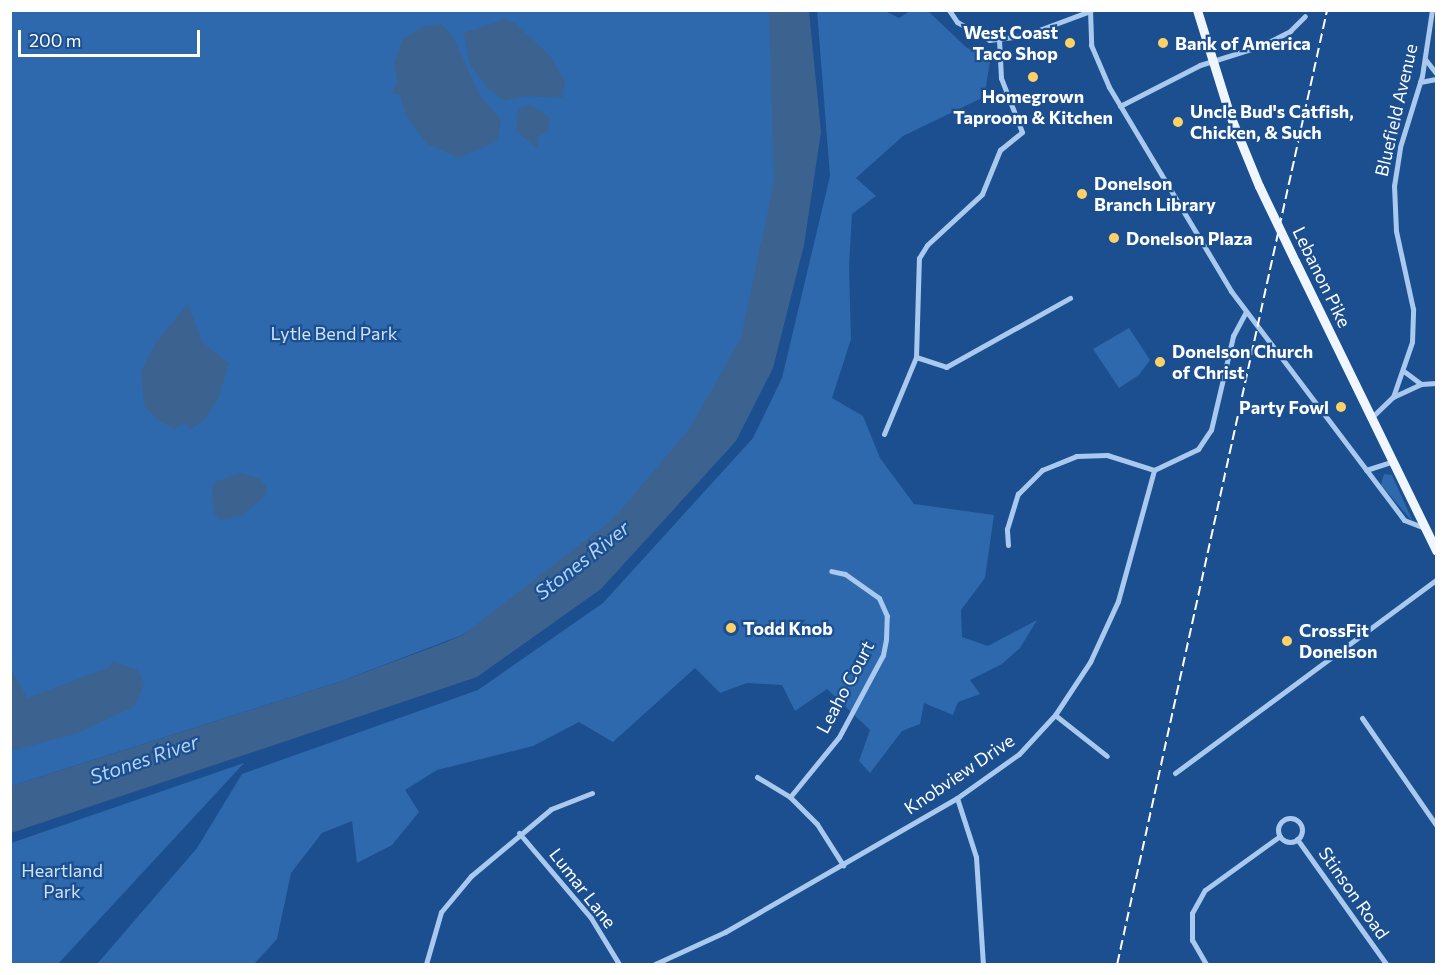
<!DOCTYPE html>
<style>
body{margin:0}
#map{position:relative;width:1447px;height:975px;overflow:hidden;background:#1b4f8f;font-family:Commissioner,sans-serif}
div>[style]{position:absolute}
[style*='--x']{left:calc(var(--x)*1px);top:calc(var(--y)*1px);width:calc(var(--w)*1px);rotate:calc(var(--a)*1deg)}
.green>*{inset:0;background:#2e69ad}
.water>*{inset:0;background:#3c6290}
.minor>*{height:5px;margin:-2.5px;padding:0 2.5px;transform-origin:2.5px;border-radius:2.5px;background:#a9c9ee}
.minor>.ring{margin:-2.5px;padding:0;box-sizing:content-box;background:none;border:5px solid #a9c9ee;border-radius:50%}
.primary>*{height:9px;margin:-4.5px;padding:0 4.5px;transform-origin:4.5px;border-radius:4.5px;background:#f0f6ff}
.rail>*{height:1.5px;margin-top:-0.75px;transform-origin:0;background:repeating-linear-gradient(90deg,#fff 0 10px,transparent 0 14.5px)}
.primary-bridge>*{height:9px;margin:-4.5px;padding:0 4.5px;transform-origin:4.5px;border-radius:4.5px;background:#f0f6ff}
.dots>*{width:16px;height:16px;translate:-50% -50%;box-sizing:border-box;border:3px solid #1b4f8f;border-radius:50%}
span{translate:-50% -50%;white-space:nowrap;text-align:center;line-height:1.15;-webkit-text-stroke:4.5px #1b4f8f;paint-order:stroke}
.poi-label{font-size:18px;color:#fff;font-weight:700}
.right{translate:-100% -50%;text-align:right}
.left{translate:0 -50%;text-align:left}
.street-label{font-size:18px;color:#fff}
.park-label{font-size:18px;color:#cfe3fa}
.water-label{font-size:20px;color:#b5d3f5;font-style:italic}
.frame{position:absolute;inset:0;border:12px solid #fff;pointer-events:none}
.scale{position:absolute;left:18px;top:30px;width:182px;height:27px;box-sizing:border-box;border:3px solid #fff;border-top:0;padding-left:8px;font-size:18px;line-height:21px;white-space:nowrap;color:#fff;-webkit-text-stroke:4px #1b4f8f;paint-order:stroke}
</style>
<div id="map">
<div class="green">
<div style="clip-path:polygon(10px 11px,802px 11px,774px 318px,608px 543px,462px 635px,342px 681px,11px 786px)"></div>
<div style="clip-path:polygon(817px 11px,885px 11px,899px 18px,910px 11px,928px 11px,967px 48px,991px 56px,984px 97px,903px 136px,856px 178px,876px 196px,852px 214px,849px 267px,851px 339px,832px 398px,863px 416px,880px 458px,914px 504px,994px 515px,985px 578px,961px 610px,962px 637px,988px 646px,1037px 620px,1020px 648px,1002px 664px,970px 680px,980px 694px,958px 702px,953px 715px,924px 703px,920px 724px,902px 731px,870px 773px,859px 761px,870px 730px,827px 689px,795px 711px,782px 685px,747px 683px,720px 693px,695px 668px,613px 742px,579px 722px,533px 746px,437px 770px,405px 790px,419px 812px,392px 845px,357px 863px,352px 821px,322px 833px,291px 873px,277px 939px,254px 964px,97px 964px,197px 848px,242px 774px,478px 690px,603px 603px,753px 438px,782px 378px,830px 176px)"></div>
<div style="clip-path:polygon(1129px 328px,1150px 360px,1139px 375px,1119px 388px,1093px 349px)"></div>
<div style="clip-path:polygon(1384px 474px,1392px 475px,1413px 522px,1381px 485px)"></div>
<div style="clip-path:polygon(244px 763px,58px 964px,11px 964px,11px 843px)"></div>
</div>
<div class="water">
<div style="clip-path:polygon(769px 11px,809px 11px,821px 132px,804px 245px,773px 368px,736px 441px,601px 589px,477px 677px,11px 833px,11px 786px,342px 681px,444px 643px,463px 635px,614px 518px,690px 428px,741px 338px,774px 182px)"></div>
<div style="clip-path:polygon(505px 19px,515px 23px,551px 57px,565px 83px,562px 98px,526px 96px,505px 101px,488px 89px,470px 65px,464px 33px)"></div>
<div style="clip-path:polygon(441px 24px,453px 36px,479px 94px,501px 120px,498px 141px,459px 158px,427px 144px,407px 118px,400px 95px,392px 93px,397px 82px,394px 63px,403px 39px,421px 27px)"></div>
<div style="clip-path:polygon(531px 105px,550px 118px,548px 131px,538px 137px,538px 149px,516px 131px,518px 109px)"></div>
<div style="clip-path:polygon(188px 304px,202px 342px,229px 363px,219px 396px,205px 420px,191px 429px,183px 423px,174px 429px,155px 418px,144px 405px,141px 371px,156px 342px)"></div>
<div style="clip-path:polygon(240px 473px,258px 478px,267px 488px,265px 496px,241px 516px,221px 520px,214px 513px,212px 491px,215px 482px)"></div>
<div style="clip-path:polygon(112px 661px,138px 670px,144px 685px,135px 706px,78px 733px,11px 751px,11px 668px,27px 698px,110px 667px)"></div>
</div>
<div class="minor">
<div style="--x:949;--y:10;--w:14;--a:56"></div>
<div style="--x:957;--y:22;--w:37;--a:29"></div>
<div style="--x:989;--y:40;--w:34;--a:-7"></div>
<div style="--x:1023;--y:36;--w:72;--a:-20.5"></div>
<div style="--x:1090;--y:10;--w:35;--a:88"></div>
<div style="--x:1091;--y:45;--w:46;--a:66.8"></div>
<div style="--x:1109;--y:87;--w:238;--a:59.1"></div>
<div style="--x:1231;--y:291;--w:287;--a:52.9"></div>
<div style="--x:1404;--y:520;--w:22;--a:21"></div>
<div style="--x:1425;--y:59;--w:18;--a:52"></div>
<div style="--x:1420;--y:82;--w:16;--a:-11"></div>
<div style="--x:1120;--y:106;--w:90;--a:-27.1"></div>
<div style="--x:1200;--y:65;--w:64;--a:-17.3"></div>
<div style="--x:1261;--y:46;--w:33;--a:-27"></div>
<div style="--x:1290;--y:31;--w:21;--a:-45"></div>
<div style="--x:916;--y:357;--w:32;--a:18"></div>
<div style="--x:946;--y:367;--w:142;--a:-29.1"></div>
<div style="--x:1405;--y:372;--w:20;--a:37"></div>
<div style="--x:1393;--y:397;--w:31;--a:-25"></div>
<div style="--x:1421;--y:384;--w:15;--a:-4"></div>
<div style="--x:1372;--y:417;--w:29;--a:-44"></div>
<div style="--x:1393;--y:397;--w:58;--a:-70.9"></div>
<div style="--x:1412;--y:342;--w:33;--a:-88"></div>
<div style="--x:1413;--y:309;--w:80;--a:-102.3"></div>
<div style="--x:1396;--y:231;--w:45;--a:-92.5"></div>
<div style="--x:1394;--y:186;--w:39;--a:-81"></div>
<div style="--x:1400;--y:147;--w:74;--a:-72.8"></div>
<div style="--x:1422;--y:76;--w:67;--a:-81.4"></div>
<div style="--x:884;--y:434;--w:83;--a:-67.4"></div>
<div style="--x:916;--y:357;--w:99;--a:-88.3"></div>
<div style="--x:919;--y:258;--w:15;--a:-58"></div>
<div style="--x:927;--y:245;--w:75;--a:-42.8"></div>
<div style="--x:982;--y:194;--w:48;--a:-67.8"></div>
<div style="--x:1000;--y:150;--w:28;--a:-39"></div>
<div style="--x:1022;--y:132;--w:58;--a:-111.3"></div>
<div style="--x:1001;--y:78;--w:38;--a:-93"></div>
<div style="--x:1366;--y:470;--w:29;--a:-18"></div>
<div style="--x:1008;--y:545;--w:16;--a:-94"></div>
<div style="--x:1007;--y:529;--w:37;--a:-73"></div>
<div style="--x:1018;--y:494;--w:34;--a:-45"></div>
<div style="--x:1042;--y:470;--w:37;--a:-22"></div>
<div style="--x:1076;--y:456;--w:31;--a:-2"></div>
<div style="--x:1107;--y:455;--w:49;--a:17.7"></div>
<div style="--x:1055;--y:715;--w:66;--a:38.3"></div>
<div style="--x:1362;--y:718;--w:130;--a:55.3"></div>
<div style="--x:1175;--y:773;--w:325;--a:-36.5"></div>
<div style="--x:757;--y:777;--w:39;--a:31"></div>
<div style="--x:790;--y:797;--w:38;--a:45"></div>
<div style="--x:817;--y:824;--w:49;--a:57.6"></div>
<div style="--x:790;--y:797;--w:77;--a:-50.8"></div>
<div style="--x:839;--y:737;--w:93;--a:-61.8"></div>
<div style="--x:883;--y:655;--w:16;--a:-79"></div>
<div style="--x:886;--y:639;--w:23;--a:-88"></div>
<div style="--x:887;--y:616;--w:20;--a:-114"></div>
<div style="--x:879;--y:598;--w:42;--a:-144.8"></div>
<div style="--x:845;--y:574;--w:14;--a:-168"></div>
<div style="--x:957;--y:798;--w:62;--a:72.1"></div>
<div style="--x:976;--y:857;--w:107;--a:86.3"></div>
<div class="ring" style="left:1278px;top:818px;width:19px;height:19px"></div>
<div style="--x:519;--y:833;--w:111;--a:49.7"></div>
<div style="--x:591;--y:918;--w:54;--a:58.7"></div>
<div style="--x:1297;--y:839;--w:153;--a:54.5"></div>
<div style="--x:426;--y:964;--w:54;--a:-73.9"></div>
<div style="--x:441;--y:912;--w:47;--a:-50.2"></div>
<div style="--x:471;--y:876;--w:104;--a:-39.9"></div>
<div style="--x:551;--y:809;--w:44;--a:-21.3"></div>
<div style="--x:655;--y:964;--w:77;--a:-24.6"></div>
<div style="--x:725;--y:932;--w:268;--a:-30"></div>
<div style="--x:957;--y:798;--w:76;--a:-35.4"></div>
<div style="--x:1019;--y:754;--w:53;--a:-47.3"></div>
<div style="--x:1055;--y:715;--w:64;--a:-56.6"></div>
<div style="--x:1090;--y:662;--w:67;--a:-65.3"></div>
<div style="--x:1118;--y:601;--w:136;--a:-74.6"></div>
<div style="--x:1154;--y:470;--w:49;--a:-25.5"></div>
<div style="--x:1198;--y:449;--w:23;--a:-56"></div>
<div style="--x:1211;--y:430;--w:97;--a:-76.8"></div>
<div style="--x:1233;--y:336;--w:27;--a:-62"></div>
<div style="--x:1206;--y:964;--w:28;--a:-120"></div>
<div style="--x:1192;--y:940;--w:27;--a:-90"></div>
<div style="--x:1192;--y:913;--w:26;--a:-61"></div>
<div style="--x:1205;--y:890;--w:92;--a:-35.8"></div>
</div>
<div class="primary">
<div style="--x:1197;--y:10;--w:108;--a:72.7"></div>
<div style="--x:1229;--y:113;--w:79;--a:67.7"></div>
<div style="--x:1295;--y:261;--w:322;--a:64"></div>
</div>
<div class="rail">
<div style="--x:1117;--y:964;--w:977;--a:-77.59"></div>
</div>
<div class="primary-bridge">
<div style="--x:1259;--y:186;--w:83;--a:64.4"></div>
</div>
<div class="dots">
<div style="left:1070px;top:43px;background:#ffd166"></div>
<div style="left:1163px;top:43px;background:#ffd166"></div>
<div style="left:1033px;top:77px;background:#ffd166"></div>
<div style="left:1178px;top:122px;background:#ffd166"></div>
<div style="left:1082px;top:194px;background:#ffd166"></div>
<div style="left:1114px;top:238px;background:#ffd166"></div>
<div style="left:1160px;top:362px;background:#ffd166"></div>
<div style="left:1341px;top:407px;background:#ffd166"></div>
<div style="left:731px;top:628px;background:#ffd166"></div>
<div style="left:1287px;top:641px;background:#ffd166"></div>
</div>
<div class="poi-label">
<span class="right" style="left:1058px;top:43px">West Coast<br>Taco Shop</span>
<span class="left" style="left:1175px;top:43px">Bank of America</span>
<span style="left:1033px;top:107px">Homegrown<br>Taproom &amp; Kitchen</span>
<span class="left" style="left:1190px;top:122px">Uncle Bud's Catfish,<br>Chicken, &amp; Such</span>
<span class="left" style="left:1094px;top:194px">Donelson<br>Branch Library</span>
<span class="left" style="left:1126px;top:238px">Donelson Plaza</span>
<span class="left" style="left:1172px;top:362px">Donelson Church<br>of Christ</span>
<span class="right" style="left:1329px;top:407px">Party Fowl</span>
<span class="left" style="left:743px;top:628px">Todd Knob</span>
<span class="left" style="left:1299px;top:641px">CrossFit<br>Donelson</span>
</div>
<div class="street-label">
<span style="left:1396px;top:110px;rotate:-77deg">Bluefield Avenue</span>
<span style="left:1322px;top:277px;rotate:64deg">Lebanon Pike</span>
<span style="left:845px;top:687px;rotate:-62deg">Leaho Court</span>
<span style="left:959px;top:774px;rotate:-34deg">Knobview Drive</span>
<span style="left:583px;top:888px;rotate:52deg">Lumar Lane</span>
<span style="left:1354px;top:893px;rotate:55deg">Stinson Road</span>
</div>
<div class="park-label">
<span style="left:334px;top:333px">Lytle Bend Park</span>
<span style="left:62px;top:881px">Heartland<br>Park</span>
</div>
<div class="water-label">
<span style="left:582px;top:560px;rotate:-38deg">Stones River</span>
<span style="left:144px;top:759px;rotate:-19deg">Stones River</span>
</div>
<div class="frame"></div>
<div class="scale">200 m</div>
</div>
